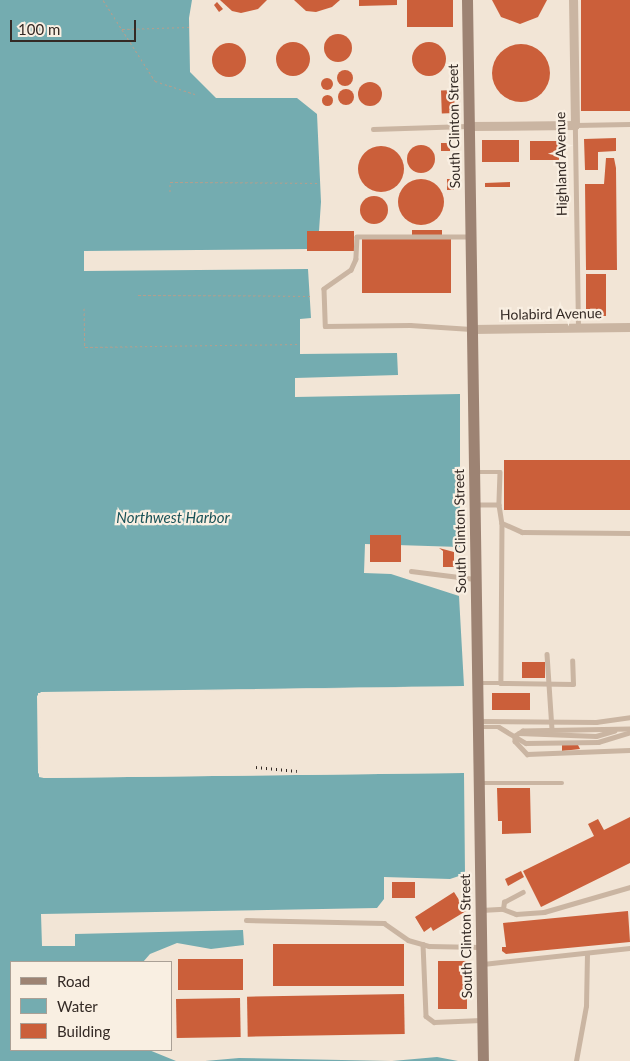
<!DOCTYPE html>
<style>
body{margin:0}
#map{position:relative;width:630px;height:1061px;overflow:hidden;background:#f2e5d6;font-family:Lato,sans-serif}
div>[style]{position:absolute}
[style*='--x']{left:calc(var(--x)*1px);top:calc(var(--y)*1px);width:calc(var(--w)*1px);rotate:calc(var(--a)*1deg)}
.water>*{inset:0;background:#74acb0}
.pier>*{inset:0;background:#f2e5d6}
.building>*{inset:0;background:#cb5f3a;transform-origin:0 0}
.round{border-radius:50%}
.path>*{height:1px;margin-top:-0.5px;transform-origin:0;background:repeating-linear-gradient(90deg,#b59e8c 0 2.5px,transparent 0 5px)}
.service>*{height:4.5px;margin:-2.25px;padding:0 2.25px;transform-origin:2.25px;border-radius:2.25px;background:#cab5a2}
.minor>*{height:9px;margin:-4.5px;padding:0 4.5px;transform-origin:4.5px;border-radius:4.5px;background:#cab5a2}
.secondary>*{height:11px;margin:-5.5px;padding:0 5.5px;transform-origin:5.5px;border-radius:5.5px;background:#9d8373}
.rail>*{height:2.5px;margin-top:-1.25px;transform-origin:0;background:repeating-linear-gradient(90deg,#342a25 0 1px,transparent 0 5px)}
span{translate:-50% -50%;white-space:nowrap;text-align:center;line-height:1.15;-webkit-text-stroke:4.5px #f9efe2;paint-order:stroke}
.street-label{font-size:14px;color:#342a25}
.water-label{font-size:15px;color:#195257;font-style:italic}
.legend{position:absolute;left:10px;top:961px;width:162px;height:90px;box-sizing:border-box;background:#f9efe2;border:1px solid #aaa096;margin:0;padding:6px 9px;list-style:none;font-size:15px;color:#342a25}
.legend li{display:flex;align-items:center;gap:10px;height:25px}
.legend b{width:25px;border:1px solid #aaa096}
.scale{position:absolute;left:10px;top:20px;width:126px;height:22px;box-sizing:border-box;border:2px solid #342a25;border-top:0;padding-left:6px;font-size:15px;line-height:18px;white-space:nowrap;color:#342a25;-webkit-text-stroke:4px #f9efe2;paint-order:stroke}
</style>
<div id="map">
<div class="water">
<div style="clip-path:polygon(0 0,192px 0,189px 18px,190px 72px,216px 98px,297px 98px,317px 114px,321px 202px,319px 231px,308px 249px,84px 251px,84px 271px,308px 269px,311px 318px,300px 319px,300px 354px,397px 353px,398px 375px,295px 378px,295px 397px,460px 394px,460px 547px,365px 544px,364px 573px,391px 574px,459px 596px,464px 686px,38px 693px,39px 777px,44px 778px,464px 773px,465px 874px,450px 879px,384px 877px,384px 899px,377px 908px,41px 914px,42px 946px,75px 946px,75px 934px,243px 930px,244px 945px,211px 949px,177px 943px,150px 954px,143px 962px,11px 962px,11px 1050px,149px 1050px,176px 1061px,0 1061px)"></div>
<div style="clip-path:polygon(437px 1057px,458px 1061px,205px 1061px,239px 1058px,392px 1061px)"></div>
</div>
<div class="pier">
<div style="clip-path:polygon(464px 686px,41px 694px,39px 697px,42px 775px,464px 773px,44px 778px,38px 773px,37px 696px,41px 692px)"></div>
</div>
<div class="building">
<div style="clip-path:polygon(220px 0,267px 0,258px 9px,241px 13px,232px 11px)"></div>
<div style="clip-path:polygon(294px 0,340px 0,332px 7px,316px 12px,306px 11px)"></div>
<div style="clip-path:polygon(359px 0,397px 0,397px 5px,359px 6px)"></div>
<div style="left:407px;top:0;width:46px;height:27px"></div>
<div style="clip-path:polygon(492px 0,547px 0,538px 17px,520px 24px,501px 17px)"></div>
<div style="left:581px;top:0;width:49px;height:111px"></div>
<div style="clip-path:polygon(217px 2px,223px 9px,219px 12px,214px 5px)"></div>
<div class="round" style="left:324px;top:34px;width:28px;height:28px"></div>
<div class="round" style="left:276px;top:42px;width:34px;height:34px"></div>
<div class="round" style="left:412px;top:42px;width:34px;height:34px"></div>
<div class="round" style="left:212px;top:43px;width:34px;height:34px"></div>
<div class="round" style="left:492px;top:44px;width:58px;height:58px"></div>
<div class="round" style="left:337px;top:70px;width:16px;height:16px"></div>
<div class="round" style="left:321px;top:78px;width:12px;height:12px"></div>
<div class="round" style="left:358px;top:82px;width:24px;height:24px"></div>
<div class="round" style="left:338px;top:89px;width:16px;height:16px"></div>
<div style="left:454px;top:90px;width:23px;height:13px;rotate:88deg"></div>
<div class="round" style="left:321.5px;top:94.5px;width:11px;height:11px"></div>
<div style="clip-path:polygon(616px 138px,616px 151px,598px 152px,598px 170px,585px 170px,584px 139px)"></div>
<div style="left:482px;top:140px;width:37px;height:22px"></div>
<div style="left:530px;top:141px;width:29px;height:19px"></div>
<div style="left:441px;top:143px;width:9px;height:8px"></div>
<div class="round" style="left:407px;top:145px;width:28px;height:28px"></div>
<div class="round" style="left:358px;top:146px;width:46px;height:46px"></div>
<div style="clip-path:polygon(606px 158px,614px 158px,616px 168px,617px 270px,586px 270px,585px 184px,604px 184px)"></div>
<div class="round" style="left:398px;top:179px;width:46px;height:46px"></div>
<div style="left:447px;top:179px;width:7px;height:11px"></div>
<div style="clip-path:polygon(510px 182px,510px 187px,485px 187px,485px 183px)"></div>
<div class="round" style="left:360px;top:196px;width:28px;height:28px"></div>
<div style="clip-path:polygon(412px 230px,442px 230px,442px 235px,412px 236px)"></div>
<div style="left:307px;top:231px;width:47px;height:20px"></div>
<div style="left:362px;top:238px;width:89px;height:55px"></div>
<div style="left:586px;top:274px;width:20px;height:42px"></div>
<div style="left:630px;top:460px;width:50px;height:126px;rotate:90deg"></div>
<div style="left:370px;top:535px;width:31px;height:27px"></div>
<div style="clip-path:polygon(439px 548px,454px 552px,454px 567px,443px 567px,443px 551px)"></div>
<div style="left:522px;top:662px;width:23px;height:16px"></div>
<div style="left:530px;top:693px;width:17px;height:38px;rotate:90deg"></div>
<div style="clip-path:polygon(562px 745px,578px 745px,580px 749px,562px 751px)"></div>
<div style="clip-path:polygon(497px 788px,530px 788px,531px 833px,502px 834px,502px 821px,498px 821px)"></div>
<div style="clip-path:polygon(630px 817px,630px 863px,541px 907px,523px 871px,594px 836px,588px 824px,598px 819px,604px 830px)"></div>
<div style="clip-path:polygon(521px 871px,524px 877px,508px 886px,505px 879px)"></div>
<div style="left:415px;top:882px;width:16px;height:23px;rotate:90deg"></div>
<div style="clip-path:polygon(454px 892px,466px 911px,433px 931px,431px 927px,424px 932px,415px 917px)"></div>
<div style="clip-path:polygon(628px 911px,630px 942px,506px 954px,502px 951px,502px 947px,506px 947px,503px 923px)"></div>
<div style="left:404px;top:944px;width:42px;height:131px;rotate:90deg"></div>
<div style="left:178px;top:959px;width:65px;height:31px"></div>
<div style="left:438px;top:961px;width:29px;height:48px"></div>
<div style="left:404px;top:994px;width:40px;height:157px;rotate:89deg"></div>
<div style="left:240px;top:998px;width:39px;height:64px;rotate:89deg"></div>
</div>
<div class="path">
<div style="--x:103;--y:0;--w:96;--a:57.3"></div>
<div style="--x:155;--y:81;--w:45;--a:18"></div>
<div style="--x:122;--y:29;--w:67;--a:-1.7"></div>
<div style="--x:170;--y:192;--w:10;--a:-90"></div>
<div style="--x:170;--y:182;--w:150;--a:0.4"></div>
<div style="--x:138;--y:295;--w:172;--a:0.3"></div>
<div style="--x:84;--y:308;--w:39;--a:89"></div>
<div style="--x:85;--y:347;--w:215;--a:-0.8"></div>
</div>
<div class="service">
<div style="--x:373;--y:129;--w:94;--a:-1.8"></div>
<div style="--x:470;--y:237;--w:113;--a:180"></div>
<div style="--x:357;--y:237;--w:22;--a:93"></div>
<div style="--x:356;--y:259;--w:12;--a:114"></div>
<div style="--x:351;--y:270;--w:33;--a:145"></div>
<div style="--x:324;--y:289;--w:37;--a:88"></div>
<div style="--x:325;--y:326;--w:85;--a:-0.7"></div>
<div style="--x:410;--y:325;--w:61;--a:3.8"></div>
<div style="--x:578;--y:327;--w:202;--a:-90.9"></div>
<div style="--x:575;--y:125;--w:55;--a:-1"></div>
<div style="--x:476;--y:472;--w:24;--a:0"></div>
<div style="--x:500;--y:472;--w:33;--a:92"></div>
<div style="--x:499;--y:505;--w:23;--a:180"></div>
<div style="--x:499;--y:505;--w:18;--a:81"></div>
<div style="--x:502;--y:523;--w:22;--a:24"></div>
<div style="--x:522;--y:532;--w:108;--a:0.5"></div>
<div style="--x:502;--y:523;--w:160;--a:90.4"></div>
<div style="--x:501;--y:683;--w:72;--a:0.8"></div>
<div style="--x:573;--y:684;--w:23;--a:-92"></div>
<div style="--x:411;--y:571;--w:64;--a:7.1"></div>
<div style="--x:547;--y:654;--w:76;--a:86.2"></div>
<div style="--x:478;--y:683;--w:23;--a:0"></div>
<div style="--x:479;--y:721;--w:117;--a:0.5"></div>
<div style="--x:596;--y:722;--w:34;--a:-8"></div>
<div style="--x:479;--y:727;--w:20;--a:0"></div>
<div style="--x:499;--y:727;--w:31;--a:31"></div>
<div style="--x:526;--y:743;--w:72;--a:-0.8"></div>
<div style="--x:598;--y:742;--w:34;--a:-17"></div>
<div style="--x:630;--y:729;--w:107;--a:178.9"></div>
<div style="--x:523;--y:731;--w:9;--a:148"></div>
<div style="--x:515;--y:736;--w:5;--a:90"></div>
<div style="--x:515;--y:741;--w:18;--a:47"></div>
<div style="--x:527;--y:754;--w:103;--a:-2.2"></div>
<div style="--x:519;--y:733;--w:77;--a:2.2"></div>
<div style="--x:596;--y:736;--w:19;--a:-16"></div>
<div style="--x:480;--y:783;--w:82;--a:0"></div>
<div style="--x:503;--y:909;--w:7;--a:-82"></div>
<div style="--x:504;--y:902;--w:21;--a:-28"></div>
<div style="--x:481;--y:910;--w:22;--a:-3"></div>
<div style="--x:503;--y:909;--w:14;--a:21"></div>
<div style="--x:516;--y:914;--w:28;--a:-4"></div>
<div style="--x:544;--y:912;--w:90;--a:-16.2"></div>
<div style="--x:246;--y:920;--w:138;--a:1.2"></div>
<div style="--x:384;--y:923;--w:29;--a:35"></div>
<div style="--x:408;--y:940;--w:22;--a:16"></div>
<div style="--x:429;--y:946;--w:51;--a:1.1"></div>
<div style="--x:423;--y:944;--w:72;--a:87.6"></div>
<div style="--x:426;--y:1016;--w:10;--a:37"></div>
<div style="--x:434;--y:1022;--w:47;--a:-2.4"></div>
<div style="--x:483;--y:964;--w:148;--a:-6.2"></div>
<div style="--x:576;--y:1061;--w:56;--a:-79.7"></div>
<div style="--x:586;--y:1006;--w:52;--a:-88.9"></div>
</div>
<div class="minor">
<div style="--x:469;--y:126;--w:106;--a:-0.5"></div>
<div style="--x:575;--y:125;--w:125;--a:-90.9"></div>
<div style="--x:472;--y:329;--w:158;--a:-0.7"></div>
</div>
<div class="secondary">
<div style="--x:467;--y:0;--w:1061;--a:89.14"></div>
</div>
<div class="rail">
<div style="--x:256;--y:767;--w:41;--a:5.6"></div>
</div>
<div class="street-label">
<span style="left:454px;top:126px;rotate:-91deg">South Clinton Street</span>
<span style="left:561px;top:164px;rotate:-91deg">Highland Avenue</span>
<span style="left:551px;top:314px;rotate:-1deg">Holabird Avenue</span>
<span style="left:460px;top:531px;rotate:-91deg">South Clinton Street</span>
<span style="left:466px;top:936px;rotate:-91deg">South Clinton Street</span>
</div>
<div class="water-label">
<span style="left:173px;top:518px">Northwest Harbor</span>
</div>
<ul class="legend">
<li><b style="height:6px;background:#9d8373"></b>Road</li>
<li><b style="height:14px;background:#74acb0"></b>Water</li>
<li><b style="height:14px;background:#cb5f3a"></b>Building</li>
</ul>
<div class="scale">100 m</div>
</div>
